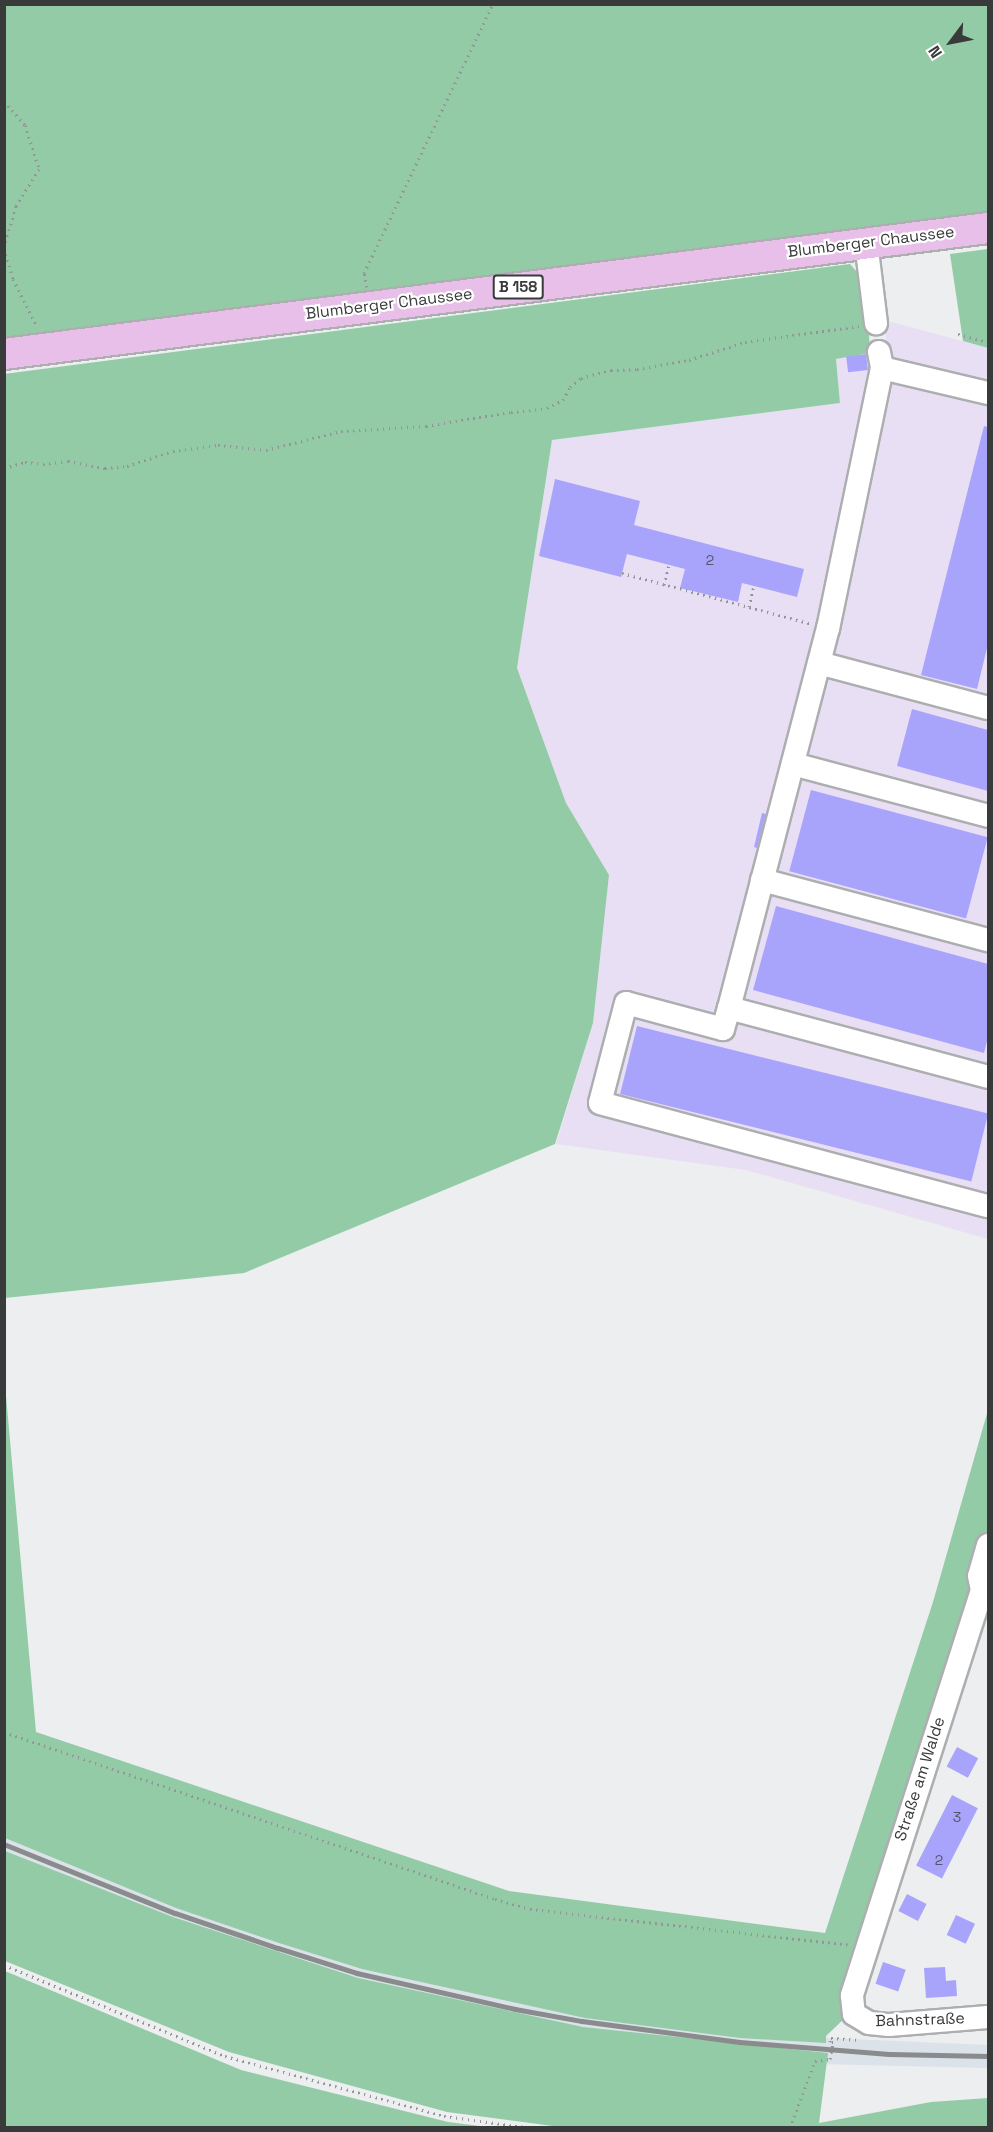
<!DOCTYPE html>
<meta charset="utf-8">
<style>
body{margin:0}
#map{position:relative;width:993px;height:2132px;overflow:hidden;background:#eceef0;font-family:"Space Grotesk",sans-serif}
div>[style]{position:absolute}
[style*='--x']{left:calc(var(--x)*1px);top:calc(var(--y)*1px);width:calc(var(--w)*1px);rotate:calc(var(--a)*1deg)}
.commercial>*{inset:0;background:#e9dff4}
.built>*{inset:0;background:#dbe2e9}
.green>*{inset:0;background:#93cba7}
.building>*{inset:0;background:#a9a4fb;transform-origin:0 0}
.path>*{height:3px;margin-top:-1.5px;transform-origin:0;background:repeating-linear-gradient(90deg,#939596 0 1.5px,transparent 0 6px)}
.roads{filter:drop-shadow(2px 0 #acaeb0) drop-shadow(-2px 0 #acaeb0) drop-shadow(0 2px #acaeb0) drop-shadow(0 -2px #acaeb0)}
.minor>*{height:22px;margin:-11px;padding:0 11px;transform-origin:11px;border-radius:11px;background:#fff}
.major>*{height:30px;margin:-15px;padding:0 15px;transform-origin:15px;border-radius:15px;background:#e8bfe9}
.rail>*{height:4.5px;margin:-2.25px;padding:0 2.25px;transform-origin:2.25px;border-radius:2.25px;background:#898b8c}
span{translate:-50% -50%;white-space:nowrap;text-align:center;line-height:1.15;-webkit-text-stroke:4.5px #fff;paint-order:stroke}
.number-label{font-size:14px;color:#55546a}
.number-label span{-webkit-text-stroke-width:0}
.shield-label span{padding:2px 4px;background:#fff;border:2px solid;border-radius:4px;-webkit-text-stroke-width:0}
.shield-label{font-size:15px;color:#393a3a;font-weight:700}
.street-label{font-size:16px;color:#393a3a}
.frame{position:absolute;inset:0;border:6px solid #393a3a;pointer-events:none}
.north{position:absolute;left:921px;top:12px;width:60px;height:60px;-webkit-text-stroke:4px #fff;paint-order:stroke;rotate:238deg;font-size:16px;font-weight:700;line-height:24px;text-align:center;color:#393a3a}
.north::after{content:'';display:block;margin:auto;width:21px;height:27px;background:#393a3a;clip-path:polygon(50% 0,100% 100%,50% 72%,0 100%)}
</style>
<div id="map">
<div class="commercial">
<div style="clip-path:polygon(884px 320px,988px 348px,988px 1239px,746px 1170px,556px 1144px,593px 1023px,609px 875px,566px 803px,517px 668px,552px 440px,840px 403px,836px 359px,887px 351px)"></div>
</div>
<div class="built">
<div style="clip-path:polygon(4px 1804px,826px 2038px,988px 2045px,988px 2068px,819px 2064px,605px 2065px,5px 1886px)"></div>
</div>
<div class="green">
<div style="clip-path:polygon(4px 5px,988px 5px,988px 214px,5px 343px)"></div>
<div style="clip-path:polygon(988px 249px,988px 348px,963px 341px,950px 254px)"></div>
<div style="clip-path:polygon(850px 264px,858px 273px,868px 316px,870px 353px,836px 359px,840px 403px,552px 440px,517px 668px,566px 803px,609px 875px,593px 1023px,555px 1144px,244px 1273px,5px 1298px,4px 374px)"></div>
<div style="clip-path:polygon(4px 1373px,36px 1732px,509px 1891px,825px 1933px,933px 1602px,988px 1410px,988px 1536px,848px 2015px,826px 2036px,826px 2043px,740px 2038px,585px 2018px,362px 1969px,279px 1943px,176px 1908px,5px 1838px)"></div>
<div style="clip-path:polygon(5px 1851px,173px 1917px,358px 1978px,583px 2027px,828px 2053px,819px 2123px,931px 2102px,988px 2098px,988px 2127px,560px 2127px,447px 2112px,229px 2052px,5px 1961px)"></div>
<div style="clip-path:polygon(5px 1971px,241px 2070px,448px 2122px,488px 2127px,5px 2127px)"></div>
</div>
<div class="building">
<div style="left:866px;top:354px;width:16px;height:20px;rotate:83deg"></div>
<div style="clip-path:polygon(984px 426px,988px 427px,988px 644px,977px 689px,921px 675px)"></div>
<div style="clip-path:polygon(555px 479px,640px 501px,634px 525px,804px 569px,797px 597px,742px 583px,738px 602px,680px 588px,685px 569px,627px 554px,621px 577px,539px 556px)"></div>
<div style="clip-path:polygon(912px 709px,988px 730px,988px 791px,897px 766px)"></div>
<div style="left:811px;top:790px;width:183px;height:84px;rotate:15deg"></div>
<div style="clip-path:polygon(762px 813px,766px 814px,757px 848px,754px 847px)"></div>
<div style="clip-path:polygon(776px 906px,988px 964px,988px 1037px,984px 1053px,753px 990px)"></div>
<div style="left:637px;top:1026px;width:362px;height:70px;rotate:14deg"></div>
<div style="left:957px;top:1747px;width:24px;height:22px;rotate:28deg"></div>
<div style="left:952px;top:1795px;width:29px;height:79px;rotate:27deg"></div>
<div style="left:907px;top:1894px;width:22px;height:19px;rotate:27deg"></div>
<div style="left:956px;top:1915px;width:21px;height:22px;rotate:25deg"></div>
<div style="left:883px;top:1962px;width:24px;height:23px;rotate:19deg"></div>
<div style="clip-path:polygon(945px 1967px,946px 1981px,956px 1980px,957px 1996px,926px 1998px,924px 1968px)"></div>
</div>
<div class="path">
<div style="--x:4;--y:101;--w:32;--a:49"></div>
<div style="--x:25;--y:125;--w:46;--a:72.3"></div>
<div style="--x:39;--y:169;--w:44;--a:121.9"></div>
<div style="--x:16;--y:206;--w:43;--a:106.3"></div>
<div style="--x:4;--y:248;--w:32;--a:74"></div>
<div style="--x:13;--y:279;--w:54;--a:63.4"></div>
<div style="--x:367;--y:287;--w:14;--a:-102"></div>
<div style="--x:364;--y:273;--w:298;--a:-64.4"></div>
<div style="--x:958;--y:334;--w:31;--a:15"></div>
<div style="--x:4;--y:468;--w:22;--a:-16"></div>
<div style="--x:25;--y:462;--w:18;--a:6"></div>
<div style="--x:43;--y:464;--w:25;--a:-7"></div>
<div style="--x:68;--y:461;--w:38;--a:11"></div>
<div style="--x:105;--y:468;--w:22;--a:-5"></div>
<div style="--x:127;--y:466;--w:48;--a:-18.1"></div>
<div style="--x:173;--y:451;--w:45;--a:-7.6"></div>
<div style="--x:218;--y:445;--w:48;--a:5.9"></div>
<div style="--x:266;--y:450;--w:77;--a:-14.2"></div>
<div style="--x:341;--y:431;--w:85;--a:-3.4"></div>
<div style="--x:426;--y:426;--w:86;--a:-9.4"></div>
<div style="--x:511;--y:412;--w:36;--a:-6"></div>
<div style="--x:547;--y:408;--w:18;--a:-27"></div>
<div style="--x:563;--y:400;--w:15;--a:-62"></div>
<div style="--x:570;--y:387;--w:14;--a:-39"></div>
<div style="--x:581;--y:378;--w:31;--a:-15"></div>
<div style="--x:611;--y:370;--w:26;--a:-2"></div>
<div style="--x:637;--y:369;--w:53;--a:-9.8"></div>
<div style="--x:689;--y:360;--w:59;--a:-17.8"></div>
<div style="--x:745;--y:342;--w:115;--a:-8"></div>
<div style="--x:622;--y:573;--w:194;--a:15"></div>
<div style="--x:664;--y:585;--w:21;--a:-76"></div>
<div style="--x:749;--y:607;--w:22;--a:-77"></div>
<div style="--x:4;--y:1732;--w:519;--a:18.78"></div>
<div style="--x:495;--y:1899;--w:36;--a:16"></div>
<div style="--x:530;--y:1909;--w:321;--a:6.4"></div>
<div style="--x:4;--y:1965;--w:239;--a:22.4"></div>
<div style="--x:225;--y:2056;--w:227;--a:15.3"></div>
<div style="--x:444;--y:2116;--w:89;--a:7.8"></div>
<div style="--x:790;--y:2128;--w:72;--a:-69.5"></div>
<div style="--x:815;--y:2061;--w:15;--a:-8"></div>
<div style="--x:830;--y:2059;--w:17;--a:-80"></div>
<div style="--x:833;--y:2042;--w:3;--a:180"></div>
<div style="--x:830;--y:2042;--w:4;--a:-76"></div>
<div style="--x:831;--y:2038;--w:28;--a:4"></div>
</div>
<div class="roads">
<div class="minor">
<div style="--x:866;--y:242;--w:82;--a:83"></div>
<div style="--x:879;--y:352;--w:16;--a:79"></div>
<div style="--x:882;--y:368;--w:266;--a:101.7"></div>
<div style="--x:828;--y:628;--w:393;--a:104.6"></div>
<div style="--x:729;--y:1008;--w:268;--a:14.9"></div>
<div style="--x:882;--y:368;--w:109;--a:13.3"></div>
<div style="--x:819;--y:663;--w:175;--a:14.9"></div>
<div style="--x:793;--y:764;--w:202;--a:14.9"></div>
<div style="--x:762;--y:880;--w:234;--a:14.9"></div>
<div style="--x:729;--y:1008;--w:22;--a:106"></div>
<div style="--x:723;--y:1029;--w:100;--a:-165"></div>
<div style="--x:626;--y:1003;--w:103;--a:104.6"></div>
<div style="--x:600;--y:1103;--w:401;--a:14.9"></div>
<div style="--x:988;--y:1545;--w:32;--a:106"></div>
<div style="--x:979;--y:1576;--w:14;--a:78"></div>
<div style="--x:982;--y:1590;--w:426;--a:107.8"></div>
<div style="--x:852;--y:1996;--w:18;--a:84"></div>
<div style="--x:854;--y:2014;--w:17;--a:31"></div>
<div style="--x:869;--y:2023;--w:20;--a:6"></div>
<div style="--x:889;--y:2025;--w:99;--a:-4.6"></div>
</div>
<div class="major">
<div style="--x:4;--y:354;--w:992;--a:-7.3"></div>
</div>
</div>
<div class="rail">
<div style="--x:4;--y:1844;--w:184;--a:22"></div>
<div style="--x:175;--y:1913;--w:109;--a:18.8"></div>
<div style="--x:278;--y:1948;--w:83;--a:17.6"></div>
<div style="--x:357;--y:1973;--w:162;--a:12.8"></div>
<div style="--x:515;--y:2009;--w:68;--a:10.2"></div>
<div style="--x:582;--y:2021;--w:159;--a:7.6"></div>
<div style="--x:740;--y:2042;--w:149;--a:4.6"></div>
<div style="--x:889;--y:2054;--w:99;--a:1.2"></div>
</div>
<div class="number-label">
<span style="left:710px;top:560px">2</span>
<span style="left:957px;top:1817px">3</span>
<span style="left:939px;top:1860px">2</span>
</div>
<div class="shield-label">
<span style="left:518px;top:287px">B 158</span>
</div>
<div class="street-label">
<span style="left:871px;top:242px;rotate:-7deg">Blumberger Chaussee</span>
<span style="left:389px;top:304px;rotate:-7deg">Blumberger Chaussee</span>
<span style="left:920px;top:1779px;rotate:-72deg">Straße am Walde</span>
<span style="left:920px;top:2020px;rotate:-2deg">Bahnstraße</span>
</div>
<div class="frame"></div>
<div class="north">N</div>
</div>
